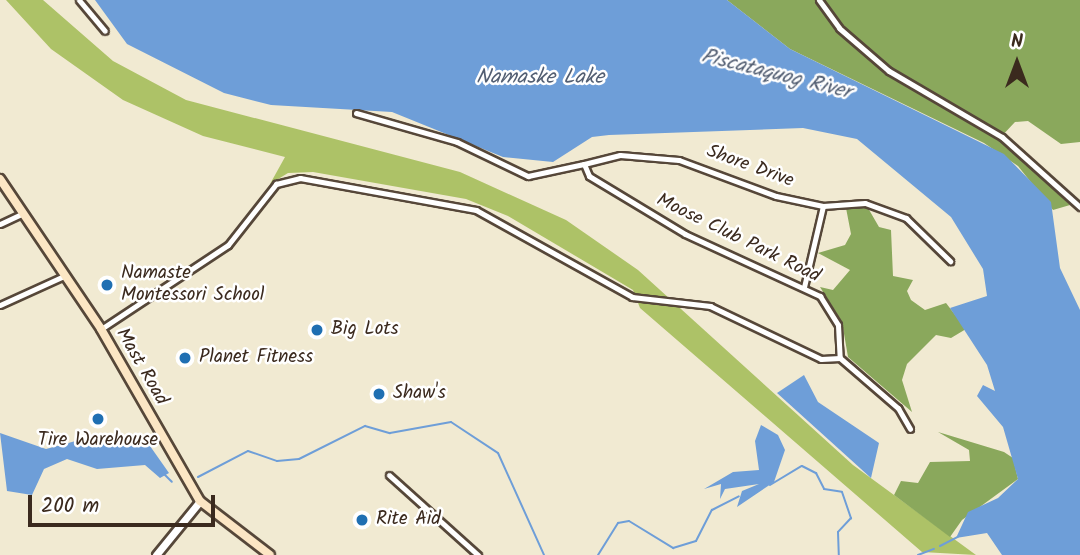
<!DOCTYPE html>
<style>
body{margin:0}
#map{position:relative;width:1080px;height:555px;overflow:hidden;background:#f1ead2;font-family:Kalam,sans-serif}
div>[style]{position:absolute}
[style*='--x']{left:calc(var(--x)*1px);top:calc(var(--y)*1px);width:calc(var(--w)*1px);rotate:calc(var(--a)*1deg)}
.green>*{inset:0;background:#adc267}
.forest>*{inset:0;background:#8aa85c}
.water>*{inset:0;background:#6e9ed8}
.stream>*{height:2px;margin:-1px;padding:0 1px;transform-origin:1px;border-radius:1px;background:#6e9ed8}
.roads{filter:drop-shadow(2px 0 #564739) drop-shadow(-2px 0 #564739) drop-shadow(0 2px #564739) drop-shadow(0 -2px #564739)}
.minor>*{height:5px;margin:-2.5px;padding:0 2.5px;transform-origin:2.5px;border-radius:2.5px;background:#fff}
.tertiary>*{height:7px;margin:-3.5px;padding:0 3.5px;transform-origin:3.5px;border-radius:3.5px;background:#fff}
.secondary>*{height:8px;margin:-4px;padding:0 4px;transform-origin:4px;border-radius:4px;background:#fce6c4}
.dots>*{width:19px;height:19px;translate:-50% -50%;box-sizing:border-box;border:4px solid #fff;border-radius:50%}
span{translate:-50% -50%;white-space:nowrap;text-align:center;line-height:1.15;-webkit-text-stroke:5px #fff;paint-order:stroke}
.street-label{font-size:19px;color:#3b2a1e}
.poi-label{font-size:19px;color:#3b2a1e}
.left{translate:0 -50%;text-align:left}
.water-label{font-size:21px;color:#525e72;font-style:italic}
.north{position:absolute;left:982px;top:28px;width:70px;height:70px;-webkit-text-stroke:5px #fff;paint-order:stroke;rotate:0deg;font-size:19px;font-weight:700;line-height:28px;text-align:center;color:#3b2a1e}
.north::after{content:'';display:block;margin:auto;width:24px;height:32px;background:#3b2a1e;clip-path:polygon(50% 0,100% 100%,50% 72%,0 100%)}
.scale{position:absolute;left:28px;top:495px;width:187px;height:32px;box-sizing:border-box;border:4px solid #3b2a1e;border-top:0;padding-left:9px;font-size:21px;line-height:24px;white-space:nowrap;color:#3b2a1e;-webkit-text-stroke:5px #fff;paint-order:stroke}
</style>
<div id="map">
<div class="green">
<div style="clip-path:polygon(6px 0,43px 0,113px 61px,186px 100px,460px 172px,566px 220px,638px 270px,853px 465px,976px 555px,922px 552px,640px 308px,633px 290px,508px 216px,466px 199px,313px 172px,288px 173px,270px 184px,285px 157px,203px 136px,123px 100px,51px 49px)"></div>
</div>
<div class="forest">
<div style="clip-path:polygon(727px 0,1080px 0,1080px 142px,1061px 144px,1028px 121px,1015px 122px,999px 139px,1070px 205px,1053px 210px,1018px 166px,984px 143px,790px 49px)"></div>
<div style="clip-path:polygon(852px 205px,868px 208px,879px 227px,891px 230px,893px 276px,913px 280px,907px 291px,911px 300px,925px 310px,946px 303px,966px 329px,951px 338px,936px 335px,907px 364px,902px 380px,912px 412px,848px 357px,842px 322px,820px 287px,833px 290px,850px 270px,818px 253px,845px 245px,851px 234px,846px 208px)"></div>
<div style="clip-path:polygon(938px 432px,1004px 452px,1013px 458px,1018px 479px,962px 520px,950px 537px,894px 495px,901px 481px,918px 483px,930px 462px,970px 461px,969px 450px)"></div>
</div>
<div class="water">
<div style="clip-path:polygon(95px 0,727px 0,790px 49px,1004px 154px,1051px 202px,1060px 268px,1080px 310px,1080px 555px,1002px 555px,987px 533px,956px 538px,968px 512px,998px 498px,1018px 479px,1003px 427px,977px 396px,983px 385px,995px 391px,987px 365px,950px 308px,987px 296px,983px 269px,951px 217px,857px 139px,803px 128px,609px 135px,592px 137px,553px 162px,503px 157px,392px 112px,271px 105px,224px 93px,127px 44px)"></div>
<div style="clip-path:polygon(804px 375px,818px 402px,879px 443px,871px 478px,777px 393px)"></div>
<div style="clip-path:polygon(761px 425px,778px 435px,785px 450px,774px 482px,737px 507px,742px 491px,759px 484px,725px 489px,720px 499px,721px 484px,704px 489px,733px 472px,759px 470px,755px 441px)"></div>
<div style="clip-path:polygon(0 433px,46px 449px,83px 439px,150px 446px,169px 473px,160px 478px,145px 465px,97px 469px,67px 459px,44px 469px,32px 495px,7px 491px)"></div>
</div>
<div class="stream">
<div style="--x:164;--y:474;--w:11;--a:45"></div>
<div style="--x:198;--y:477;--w:56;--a:-27.5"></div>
<div style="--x:248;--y:451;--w:31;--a:19"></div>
<div style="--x:277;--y:461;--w:22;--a:-5"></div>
<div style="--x:299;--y:459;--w:74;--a:-26.6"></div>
<div style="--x:365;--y:426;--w:26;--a:16"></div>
<div style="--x:390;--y:433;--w:62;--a:-10.2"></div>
<div style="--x:451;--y:422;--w:56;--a:33.4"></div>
<div style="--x:498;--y:453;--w:112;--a:65.7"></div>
<div style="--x:770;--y:485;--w:37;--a:-31"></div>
<div style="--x:802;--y:466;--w:16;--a:27"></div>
<div style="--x:816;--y:473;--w:18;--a:63"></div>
<div style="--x:824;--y:489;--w:18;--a:9"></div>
<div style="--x:842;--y:492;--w:28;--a:71"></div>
<div style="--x:851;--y:518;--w:19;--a:133"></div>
<div style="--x:838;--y:532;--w:23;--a:88"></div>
<div style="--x:940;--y:546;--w:20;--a:-27"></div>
<div style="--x:598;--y:555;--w:38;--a:-58"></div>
<div style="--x:618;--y:523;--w:11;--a:-10"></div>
<div style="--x:629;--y:521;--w:52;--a:31.5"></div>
<div style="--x:673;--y:548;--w:24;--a:-17"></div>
<div style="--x:696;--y:541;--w:35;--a:-63"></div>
<div style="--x:712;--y:510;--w:30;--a:-27"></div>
<div style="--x:918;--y:555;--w:17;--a:-21"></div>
</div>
<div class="roads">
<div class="minor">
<div style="--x:79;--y:0;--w:40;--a:50"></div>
<div style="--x:819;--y:0;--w:34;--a:54"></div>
<div style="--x:839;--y:28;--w:66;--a:40.7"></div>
<div style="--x:889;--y:71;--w:131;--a:30.3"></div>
<div style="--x:1002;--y:137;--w:105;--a:41.9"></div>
<div style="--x:356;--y:113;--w:105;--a:16"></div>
<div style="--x:457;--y:142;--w:79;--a:25.6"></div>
<div style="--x:528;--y:176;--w:57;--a:-12.1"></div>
<div style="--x:584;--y:164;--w:13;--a:67"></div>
<div style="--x:589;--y:176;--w:112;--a:31.1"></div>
<div style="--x:685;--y:234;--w:149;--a:24.7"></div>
<div style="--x:820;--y:296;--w:34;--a:58"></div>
<div style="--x:838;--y:325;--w:33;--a:87"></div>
<div style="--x:584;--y:164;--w:37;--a:-14"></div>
<div style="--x:620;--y:155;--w:59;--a:4.8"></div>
<div style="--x:679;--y:160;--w:103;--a:20.4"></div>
<div style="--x:776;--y:196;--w:48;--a:12"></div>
<div style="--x:823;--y:206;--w:42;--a:-4.1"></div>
<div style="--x:865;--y:203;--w:44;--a:20.1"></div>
<div style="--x:906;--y:218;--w:62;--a:44.3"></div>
<div style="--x:0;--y:224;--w:26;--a:-25"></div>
<div style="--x:804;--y:287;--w:83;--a:-76.8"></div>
<div style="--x:0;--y:305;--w:72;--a:-24.4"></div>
<div style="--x:101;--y:329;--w:152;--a:-33.5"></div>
<div style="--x:228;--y:245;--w:78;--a:-51.8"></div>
<div style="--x:276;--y:184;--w:25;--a:-14"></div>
<div style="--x:300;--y:178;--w:179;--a:10.3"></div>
<div style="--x:476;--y:210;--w:179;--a:29.1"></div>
<div style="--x:632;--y:297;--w:79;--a:6.6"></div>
<div style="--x:710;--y:306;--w:123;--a:25.5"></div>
<div style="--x:821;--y:359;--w:19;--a:-3"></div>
<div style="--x:840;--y:358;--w:77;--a:40.8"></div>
<div style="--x:898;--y:408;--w:24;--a:60"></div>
<div style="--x:389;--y:475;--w:120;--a:42"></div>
</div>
<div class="tertiary">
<div style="--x:156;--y:555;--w:70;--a:-50.8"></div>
</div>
<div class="secondary">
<div style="--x:0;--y:179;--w:181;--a:56"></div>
<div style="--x:101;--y:329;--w:198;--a:60.1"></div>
<div style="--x:200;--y:501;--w:88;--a:37.6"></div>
</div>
</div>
<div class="dots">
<div style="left:107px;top:285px;background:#1f6fb2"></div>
<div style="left:317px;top:330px;background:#1f6fb2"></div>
<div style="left:185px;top:358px;background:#1f6fb2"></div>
<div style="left:379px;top:394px;background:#1f6fb2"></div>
<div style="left:98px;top:419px;background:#1f6fb2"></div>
<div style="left:362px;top:520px;background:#1f6fb2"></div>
</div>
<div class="street-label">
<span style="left:750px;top:167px;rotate:20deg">Shore Drive</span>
<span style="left:738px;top:239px;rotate:26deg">Moose Club Park Road</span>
<span style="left:141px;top:367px;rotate:60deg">Mast Road</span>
</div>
<div class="poi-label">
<span class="left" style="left:121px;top:285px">Namaste<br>Montessori School</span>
<span class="left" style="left:331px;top:330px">Big Lots</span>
<span class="left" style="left:199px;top:358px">Planet Fitness</span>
<span class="left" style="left:393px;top:394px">Shaw's</span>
<span style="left:98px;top:441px">Tire Warehouse</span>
<span class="left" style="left:376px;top:520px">Rite Aid</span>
</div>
<div class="water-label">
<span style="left:776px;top:75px;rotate:14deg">Piscataquog River</span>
<span style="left:540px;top:78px">Namaske Lake</span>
</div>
<div class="north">N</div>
<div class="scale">200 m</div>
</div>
